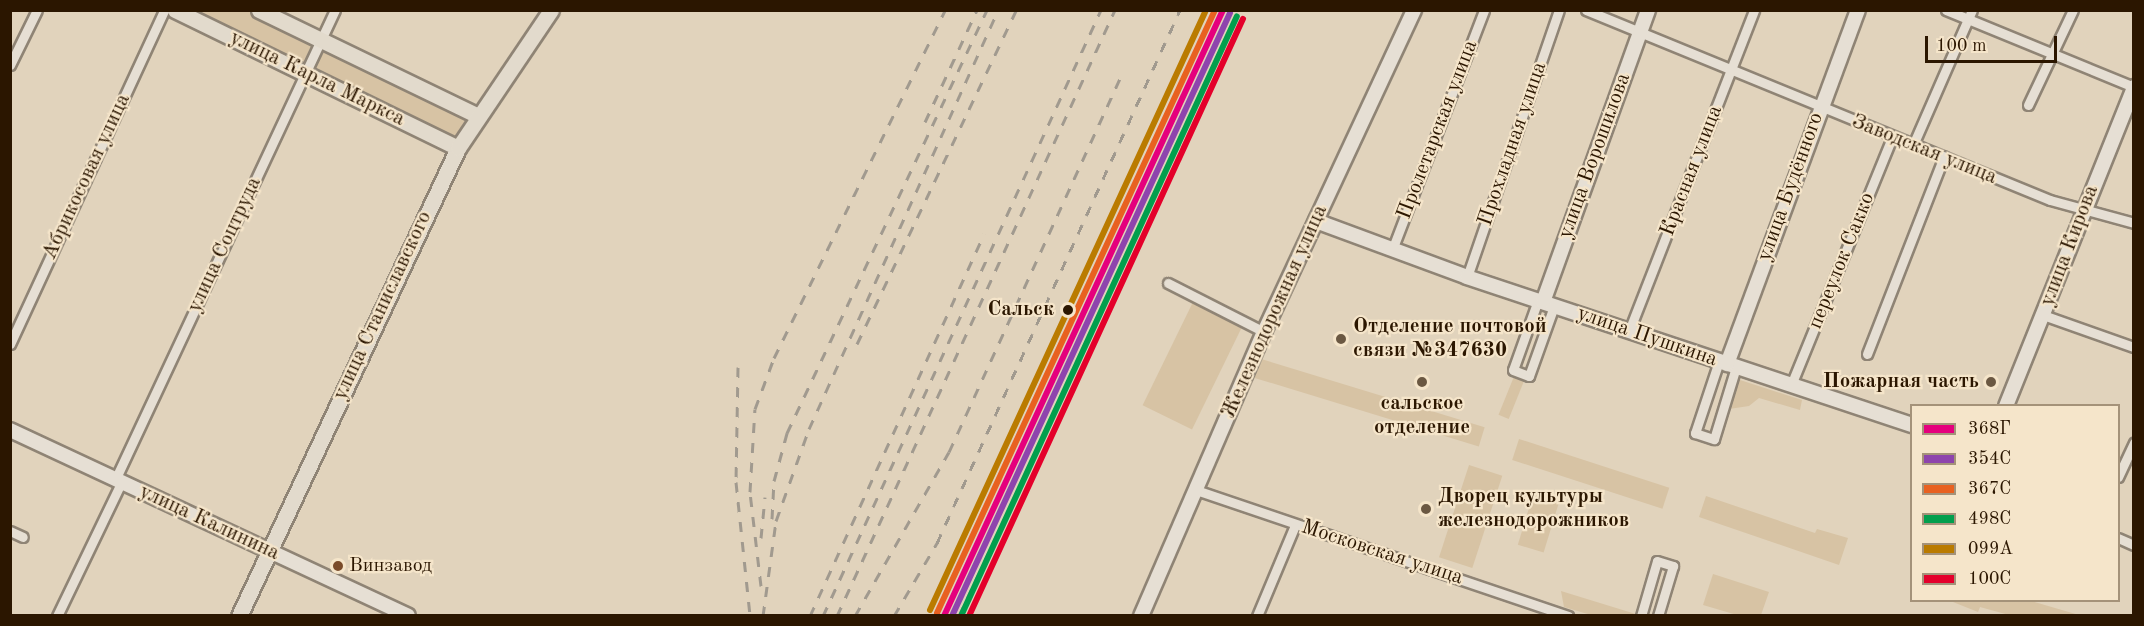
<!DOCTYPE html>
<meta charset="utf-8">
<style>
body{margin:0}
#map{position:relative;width:2144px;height:626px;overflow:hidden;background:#e1d3bc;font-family:"Old Standard TT",serif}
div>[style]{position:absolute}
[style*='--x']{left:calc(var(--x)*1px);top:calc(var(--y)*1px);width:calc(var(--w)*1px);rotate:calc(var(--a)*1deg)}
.green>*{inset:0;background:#d7c3a4;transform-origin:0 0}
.roads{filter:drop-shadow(2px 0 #8f8475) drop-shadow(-2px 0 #8f8475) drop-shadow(0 2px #8f8475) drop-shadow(0 -2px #8f8475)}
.street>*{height:9px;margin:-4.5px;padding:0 4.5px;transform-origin:4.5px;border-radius:4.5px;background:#e6dfd4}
.secondary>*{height:14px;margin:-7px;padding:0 7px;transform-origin:7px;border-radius:7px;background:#e6dfd4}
.primary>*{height:15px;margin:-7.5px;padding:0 7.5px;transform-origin:7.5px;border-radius:7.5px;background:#e2dacc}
.rail>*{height:3px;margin-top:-1.5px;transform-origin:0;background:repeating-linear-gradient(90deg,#a19a8f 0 10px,transparent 0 20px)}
.rail-1>*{height:6px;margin:-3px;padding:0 3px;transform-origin:3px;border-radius:3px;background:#e5007d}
.rail-2>*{height:6px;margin:-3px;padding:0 3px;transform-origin:3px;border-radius:3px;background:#8e44ad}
.rail-3>*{height:6px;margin:-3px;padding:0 3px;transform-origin:3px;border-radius:3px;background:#e86120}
.rail-4>*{height:6px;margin:-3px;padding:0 3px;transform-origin:3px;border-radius:3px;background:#029f4d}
.rail-5>*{height:6px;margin:-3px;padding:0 3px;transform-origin:3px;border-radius:3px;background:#ba7b00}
.rail-6>*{height:6px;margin:-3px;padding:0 3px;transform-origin:3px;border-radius:3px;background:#e4002b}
.dots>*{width:16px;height:16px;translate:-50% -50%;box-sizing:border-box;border:3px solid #f5e5ca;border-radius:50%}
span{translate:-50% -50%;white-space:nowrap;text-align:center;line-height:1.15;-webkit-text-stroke:4.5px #f5e5ca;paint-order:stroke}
.bus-label{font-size:20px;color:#2b1600}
.left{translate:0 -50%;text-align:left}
.street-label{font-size:21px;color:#2b1600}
.stop-label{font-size:21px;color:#2b1600;font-weight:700}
.right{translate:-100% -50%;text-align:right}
.poi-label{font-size:21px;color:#2b1600;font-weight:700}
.frame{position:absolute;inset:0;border:12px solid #2b1600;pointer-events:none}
.legend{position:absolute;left:1910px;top:404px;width:210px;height:198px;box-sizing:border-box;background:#f5e5ca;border:2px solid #a49279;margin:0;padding:8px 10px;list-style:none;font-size:18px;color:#2b1600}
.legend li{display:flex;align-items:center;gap:12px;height:30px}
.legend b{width:30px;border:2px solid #a49279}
.scale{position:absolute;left:1925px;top:36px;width:132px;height:27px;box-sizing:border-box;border:3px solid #2b1600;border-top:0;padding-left:8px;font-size:18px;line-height:21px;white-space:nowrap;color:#2b1600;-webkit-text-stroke:4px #f5e5ca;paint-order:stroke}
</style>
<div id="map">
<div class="green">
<div style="clip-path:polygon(174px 11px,259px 11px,478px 116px,458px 148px)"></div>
<div style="left:1193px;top:302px;width:55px;height:115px;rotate:26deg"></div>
<div style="left:1258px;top:358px;width:237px;height:20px;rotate:17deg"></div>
<div style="left:1515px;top:374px;width:11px;height:44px;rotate:22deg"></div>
<div style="clip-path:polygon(1737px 379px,1802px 400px,1800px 410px,1759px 398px,1749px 406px,1729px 409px)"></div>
<div style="left:1519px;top:439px;width:158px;height:22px;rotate:18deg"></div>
<div style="left:1469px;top:465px;width:35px;height:97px;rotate:18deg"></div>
<div style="left:1533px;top:495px;width:27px;height:52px;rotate:17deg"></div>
<div style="clip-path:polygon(1706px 496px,1815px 533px,1817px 529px,1848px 538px,1839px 565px,1699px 517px)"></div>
<div style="clip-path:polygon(1713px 574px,1769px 592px,1761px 615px,1737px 615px,1703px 605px)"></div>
<div style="clip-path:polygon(1561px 591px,1639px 615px,1591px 615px,1564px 607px)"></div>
<div style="clip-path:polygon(1948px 600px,2031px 601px,2079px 615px,2009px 615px,1980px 607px,1978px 612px)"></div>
</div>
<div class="roads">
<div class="street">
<div style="--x:1586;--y:10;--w:501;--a:22.27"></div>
<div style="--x:2050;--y:200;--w:87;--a:15.3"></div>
<div style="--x:1946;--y:10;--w:203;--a:22.3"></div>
<div style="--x:10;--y:65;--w:61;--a:-63.9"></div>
<div style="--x:2028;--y:105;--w:105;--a:-64.7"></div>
<div style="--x:1913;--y:145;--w:147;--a:-66.4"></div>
<div style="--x:1392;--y:250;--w:257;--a:-69"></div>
<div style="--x:1467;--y:277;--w:282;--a:-71"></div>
<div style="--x:1168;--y:283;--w:108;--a:27"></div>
<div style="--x:1538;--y:300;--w:74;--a:109.7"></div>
<div style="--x:1513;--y:370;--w:17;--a:21"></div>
<div style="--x:1529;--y:376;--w:74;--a:-70.3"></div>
<div style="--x:2043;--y:315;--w:96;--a:19.4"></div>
<div style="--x:1629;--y:331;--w:344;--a:-68.7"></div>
<div style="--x:10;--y:344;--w:368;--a:-65.2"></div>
<div style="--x:1867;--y:354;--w:212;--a:-68.7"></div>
<div style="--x:1719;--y:361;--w:76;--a:108.4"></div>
<div style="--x:1695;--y:433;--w:20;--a:18"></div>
<div style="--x:1714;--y:439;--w:75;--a:-73"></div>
<div style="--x:1791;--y:385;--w:268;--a:-67.8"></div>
<div style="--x:2118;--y:477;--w:38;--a:-65"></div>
<div style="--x:115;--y:480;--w:519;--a:-64.92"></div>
<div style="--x:1196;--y:490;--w:393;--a:18.7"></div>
<div style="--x:10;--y:531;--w:14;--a:25"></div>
<div style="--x:2118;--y:538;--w:17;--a:24"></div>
<div style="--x:57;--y:616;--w:148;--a:-64.3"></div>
<div style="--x:1257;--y:616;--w:99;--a:-67.3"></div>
<div style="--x:1641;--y:616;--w:57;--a:-73.8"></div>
<div style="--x:1657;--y:561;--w:17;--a:17"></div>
<div style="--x:1673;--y:566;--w:52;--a:106.7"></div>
</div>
<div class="secondary">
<div style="--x:1316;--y:221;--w:161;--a:20.3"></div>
<div style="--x:1467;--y:277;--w:469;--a:18.4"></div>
<div style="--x:1543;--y:302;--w:310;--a:-70.2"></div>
<div style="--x:1727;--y:364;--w:377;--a:-69.7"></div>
<div style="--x:2006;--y:406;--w:344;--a:-68.1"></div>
<div style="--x:10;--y:430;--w:439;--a:25"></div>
<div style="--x:1141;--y:616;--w:309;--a:-66.6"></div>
<div style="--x:1264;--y:332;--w:355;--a:-65"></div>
</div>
<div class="primary">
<div style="--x:175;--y:10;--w:315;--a:26"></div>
<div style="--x:259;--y:10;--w:243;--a:25.8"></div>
<div style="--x:239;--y:616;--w:517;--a:-64.92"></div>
<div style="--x:458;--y:148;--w:166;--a:-56"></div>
</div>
</div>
<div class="rail">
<div style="--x:925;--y:122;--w:123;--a:-65.1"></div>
<div style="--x:857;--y:344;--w:370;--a:-64.5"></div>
<div style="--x:738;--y:367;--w:115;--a:91"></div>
<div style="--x:736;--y:482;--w:135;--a:84"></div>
<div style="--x:772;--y:519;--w:38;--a:-87"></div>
<div style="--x:774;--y:481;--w:50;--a:-74.8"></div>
<div style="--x:787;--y:433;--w:468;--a:-64.7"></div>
<div style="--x:761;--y:538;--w:41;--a:-84.4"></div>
<div style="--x:761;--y:586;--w:95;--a:-96.7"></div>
<div style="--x:750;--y:492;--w:83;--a:-86.6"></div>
<div style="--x:755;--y:409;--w:54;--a:-69.6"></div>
<div style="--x:774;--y:358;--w:388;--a:-63.8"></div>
<div style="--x:763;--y:616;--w:96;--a:-82.2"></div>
<div style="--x:776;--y:521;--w:98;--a:-70.3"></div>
<div style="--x:809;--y:429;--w:460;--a:-65.7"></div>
<div style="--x:810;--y:616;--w:420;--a:-65.5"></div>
<div style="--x:823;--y:616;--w:667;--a:-65.36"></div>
<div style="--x:837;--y:616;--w:667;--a:-65.36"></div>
<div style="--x:855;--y:616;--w:189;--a:-60.2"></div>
<div style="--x:949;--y:452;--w:410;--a:-65.4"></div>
<div style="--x:894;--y:616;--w:85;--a:-59.5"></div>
<div style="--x:937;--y:543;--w:586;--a:-65.49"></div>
<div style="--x:959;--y:616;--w:108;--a:-64.9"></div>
</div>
<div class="rail-1">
<div style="--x:944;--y:616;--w:667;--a:-65.28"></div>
</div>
<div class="rail-2">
<div style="--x:952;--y:616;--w:664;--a:-65.25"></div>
</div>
<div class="rail-3">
<div style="--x:937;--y:613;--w:664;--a:-65.25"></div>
</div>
<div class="rail-4">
<div style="--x:961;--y:616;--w:660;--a:-65.3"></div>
</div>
<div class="rail-5">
<div style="--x:930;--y:610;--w:660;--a:-65.3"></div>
</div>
<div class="rail-6">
<div style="--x:969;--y:616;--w:657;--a:-65.35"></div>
</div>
<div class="dots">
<div style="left:1068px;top:310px;background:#2b1600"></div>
<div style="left:1341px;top:339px;background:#6b5842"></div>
<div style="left:1422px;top:382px;background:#6b5842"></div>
<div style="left:1991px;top:382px;background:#6b5842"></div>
<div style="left:1426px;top:509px;background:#6b5842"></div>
<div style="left:338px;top:566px;background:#7a4b2a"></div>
</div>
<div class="bus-label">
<span class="left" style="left:349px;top:566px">Винзавод</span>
</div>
<div class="street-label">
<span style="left:317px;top:79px;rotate:26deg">улица Карла Маркса</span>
<span style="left:1438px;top:130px;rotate:-69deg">Пролетарская улица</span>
<span style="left:1513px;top:144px;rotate:-71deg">Прохладная улица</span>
<span style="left:1924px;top:150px;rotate:22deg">Заводская улица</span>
<span style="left:1595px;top:156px;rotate:-70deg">улица Ворошилова</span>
<span style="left:1692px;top:171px;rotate:-69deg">Красная улица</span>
<span style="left:87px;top:177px;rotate:-65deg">Абрикосовая улица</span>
<span style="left:1791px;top:187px;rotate:-70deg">улица Будённого</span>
<span style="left:225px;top:245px;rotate:-65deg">улица Соцтруда</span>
<span style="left:2070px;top:246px;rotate:-69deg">улица Кирова</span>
<span style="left:1842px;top:261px;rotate:-68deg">переулок Сакко</span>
<span style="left:383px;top:306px;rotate:-65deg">улица Станиславского</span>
<span style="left:1275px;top:312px;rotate:-66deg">Железнодорожная улица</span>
<span style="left:1647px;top:337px;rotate:19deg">улица Пушкина</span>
<span style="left:209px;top:523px;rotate:25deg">улица Калинина</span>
<span style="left:1382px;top:553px;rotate:18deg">Московская улица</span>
</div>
<div class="stop-label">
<span class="right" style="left:1054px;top:310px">Сальск</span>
</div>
<div class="poi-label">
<span class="left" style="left:1353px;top:339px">Отделение почтовой<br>связи №347630</span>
<span class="right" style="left:1979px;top:382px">Пожарная часть</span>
<span style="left:1422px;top:416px">сальское<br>отделение</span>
<span class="left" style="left:1438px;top:509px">Дворец культуры<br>железнодорожников</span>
</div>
<div class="frame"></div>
<ul class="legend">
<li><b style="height:8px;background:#e5007d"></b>368Г</li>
<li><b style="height:8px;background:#8e44ad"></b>354С</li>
<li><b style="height:8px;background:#e86120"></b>367С</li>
<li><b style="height:8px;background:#029f4d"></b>498С</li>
<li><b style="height:8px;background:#ba7b00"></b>099А</li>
<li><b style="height:8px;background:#e4002b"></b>100C</li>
</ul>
<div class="scale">100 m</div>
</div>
